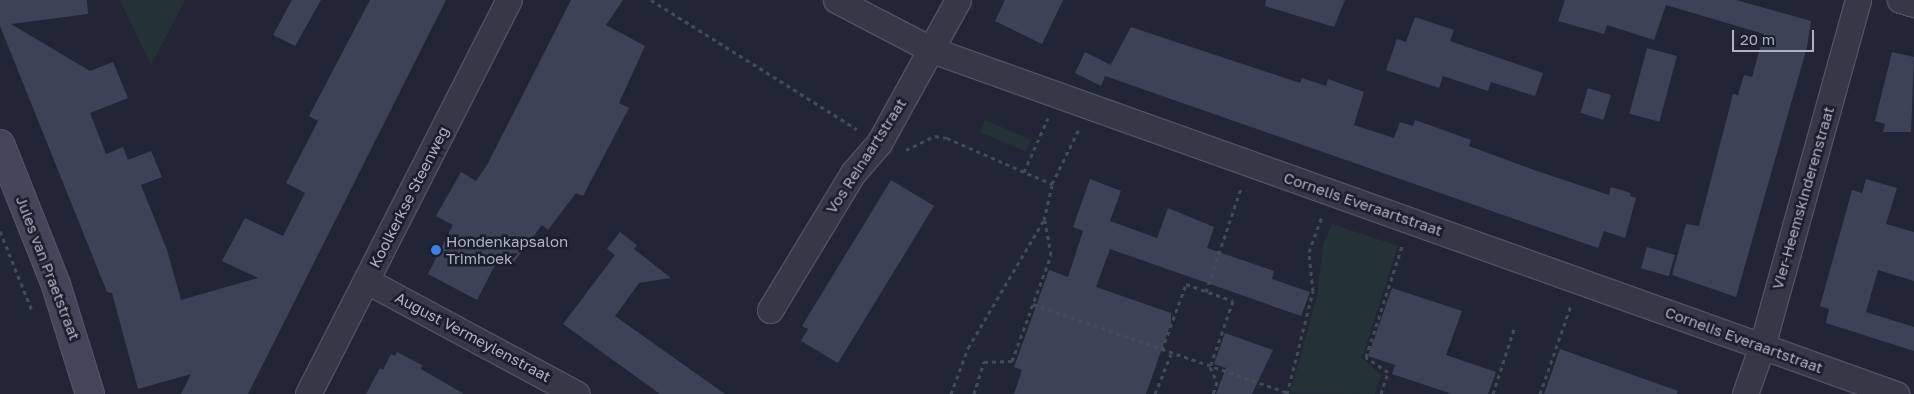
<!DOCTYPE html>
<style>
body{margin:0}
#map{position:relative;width:1914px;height:394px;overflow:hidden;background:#222536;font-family:"Golos Text",sans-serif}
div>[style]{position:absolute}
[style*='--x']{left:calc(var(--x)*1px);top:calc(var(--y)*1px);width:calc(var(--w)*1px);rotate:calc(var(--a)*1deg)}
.green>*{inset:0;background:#243238;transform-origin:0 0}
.building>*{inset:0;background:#3e4256;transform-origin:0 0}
.path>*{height:3px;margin-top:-1.5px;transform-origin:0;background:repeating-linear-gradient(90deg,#414d55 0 4px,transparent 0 8px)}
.roads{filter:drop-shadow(1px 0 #4f5261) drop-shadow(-1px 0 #4f5261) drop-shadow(0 1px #4f5261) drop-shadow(0 -1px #4f5261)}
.street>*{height:25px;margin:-12.5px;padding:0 12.5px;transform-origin:12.5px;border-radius:12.5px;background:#353847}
.secondary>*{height:28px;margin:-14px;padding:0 14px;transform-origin:14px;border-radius:14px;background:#434659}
.dots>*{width:14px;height:14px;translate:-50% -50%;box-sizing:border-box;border:2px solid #1a1d2b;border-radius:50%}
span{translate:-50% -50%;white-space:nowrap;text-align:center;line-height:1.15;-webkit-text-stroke:5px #1a1d2b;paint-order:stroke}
.street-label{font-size:15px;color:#afb2c3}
.poi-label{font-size:15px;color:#afb2c3}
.left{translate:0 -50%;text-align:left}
.scale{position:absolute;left:1732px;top:30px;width:82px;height:22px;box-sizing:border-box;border:2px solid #afb2c3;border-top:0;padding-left:6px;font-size:15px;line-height:18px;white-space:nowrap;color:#afb2c3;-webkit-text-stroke:4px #1a1d2b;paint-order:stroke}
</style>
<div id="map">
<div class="green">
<div style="clip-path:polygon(120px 0,185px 0,151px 65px)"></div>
<div style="left:985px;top:120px;width:50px;height:13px;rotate:23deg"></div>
<div style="clip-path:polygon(1332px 224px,1398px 246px,1362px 358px,1381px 375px,1375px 394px,1290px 393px,1317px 297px,1323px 245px)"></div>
</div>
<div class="building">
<div style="clip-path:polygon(0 0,87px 0,88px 14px,11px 24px,90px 71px,113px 62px,128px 98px,90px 113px,106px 154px,123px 147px,128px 160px,151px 151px,162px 177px,141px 185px,167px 250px,181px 300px,258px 278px,222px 261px,245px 218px,283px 236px,305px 193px,286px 183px,318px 121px,309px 116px,370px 0,446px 0,248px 394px,181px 394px,191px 374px,138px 389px,112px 293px,107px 292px,0 26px)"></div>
<div style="clip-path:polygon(292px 0,321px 0,295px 46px,273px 35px)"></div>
<div style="clip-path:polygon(571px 0,623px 0,606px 25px,645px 46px,619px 103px,629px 108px,583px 196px,576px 193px,548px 230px,542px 225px,511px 266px,499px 257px,477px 300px,428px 274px,453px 225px,436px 216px,461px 172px,476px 181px,487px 165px)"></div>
<div style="clip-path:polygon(1005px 0,1063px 0,1042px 44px,995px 21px)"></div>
<div style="clip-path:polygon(1266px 0,1345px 0,1334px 27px,1265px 6px)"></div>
<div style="clip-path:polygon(1565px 0,1736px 0,1811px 21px,1807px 47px,1736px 297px,1672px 275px,1686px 224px,1699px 226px,1733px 94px,1738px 95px,1744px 75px,1752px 77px,1764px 34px,1666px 5px,1654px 40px,1607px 25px,1604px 34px,1558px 21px)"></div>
<div style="clip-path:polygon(1415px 17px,1454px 30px,1450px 41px,1543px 73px,1535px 96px,1491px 82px,1488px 91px,1443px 76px,1439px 88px,1386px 70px,1397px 39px,1406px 42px)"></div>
<div style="clip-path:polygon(1131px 27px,1300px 83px,1302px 78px,1326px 86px,1328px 79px,1364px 92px,1354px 125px,1394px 138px,1400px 122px,1413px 126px,1415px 120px,1471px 140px,1469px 146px,1534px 170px,1609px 195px,1611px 187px,1631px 193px,1630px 196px,1636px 198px,1625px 238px,1604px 231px,1598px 248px,1105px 76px,1101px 86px,1075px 73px,1085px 52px,1111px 65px,1109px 68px)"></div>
<div style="left:1647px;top:48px;width:31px;height:68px;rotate:15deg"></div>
<div style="clip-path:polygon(1892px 52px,1914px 57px,1911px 132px,1883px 132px,1885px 124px,1875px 121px)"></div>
<div style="left:1588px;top:88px;width:24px;height:26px;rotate:17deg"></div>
<div style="clip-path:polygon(1090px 179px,1121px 191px,1110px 221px,1157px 238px,1168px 208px,1214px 227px,1207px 248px,1274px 271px,1272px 279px,1310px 292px,1301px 316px,1110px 249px,1096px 287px,1171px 313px,1171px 323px,1146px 394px,1014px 394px,1022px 370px,1014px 367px,1049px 270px,1068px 277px,1083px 231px,1073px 227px)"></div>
<div style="clip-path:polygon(1866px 179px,1897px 188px,1886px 224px,1914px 232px,1914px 281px,1878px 270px,1866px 312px,1914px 327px,1914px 351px,1826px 323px,1829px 309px,1820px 306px,1852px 190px,1862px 193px)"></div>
<div style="clip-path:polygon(891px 180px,934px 206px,838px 363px,801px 341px,808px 329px,802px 326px)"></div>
<div style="clip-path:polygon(620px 232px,637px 245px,634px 249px,671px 278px,639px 283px,615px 316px,725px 394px,660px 394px,563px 324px,615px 255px,607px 249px)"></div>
<div style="left:1647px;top:247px;width:29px;height:22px;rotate:16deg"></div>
<div style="clip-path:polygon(1392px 288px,1462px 311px,1446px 355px,1496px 372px,1488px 394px,1452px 394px,1392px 374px,1395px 365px,1368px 356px)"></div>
<div style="clip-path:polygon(1225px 333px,1273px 350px,1252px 394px,1216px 394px,1226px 368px,1214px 364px)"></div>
<div style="clip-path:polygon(1560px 349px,1678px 391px,1677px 394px,1544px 394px)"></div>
<div style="clip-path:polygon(397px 352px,422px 365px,421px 369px,464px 394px,366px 394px,380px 368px,383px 370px,391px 354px,395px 356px)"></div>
</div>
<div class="path">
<div style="--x:651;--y:0;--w:243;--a:32.1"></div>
<div style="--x:906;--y:150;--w:32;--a:-26"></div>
<div style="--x:935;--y:136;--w:12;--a:9"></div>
<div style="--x:947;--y:138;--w:115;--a:23.7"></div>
<div style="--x:1024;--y:172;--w:59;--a:-66"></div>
<div style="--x:0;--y:231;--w:88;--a:68.1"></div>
<div style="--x:1206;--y:292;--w:110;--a:-71.4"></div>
<div style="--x:1033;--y:304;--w:268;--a:19.2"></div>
<div style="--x:1162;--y:350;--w:70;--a:-70"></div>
<div style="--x:1186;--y:284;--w:50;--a:19.9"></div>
<div style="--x:1233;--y:301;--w:70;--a:109.2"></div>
<div style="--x:1210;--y:367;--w:17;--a:65"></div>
<div style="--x:1217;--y:382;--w:13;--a:108"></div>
<div style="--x:951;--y:394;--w:49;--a:-69.7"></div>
<div style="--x:968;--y:348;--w:149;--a:-59.3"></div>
<div style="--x:1044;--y:220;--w:37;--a:-77"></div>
<div style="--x:1052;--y:184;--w:61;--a:-63.9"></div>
<div style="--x:974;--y:394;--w:34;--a:-73"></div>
<div style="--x:984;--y:362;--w:28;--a:-2"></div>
<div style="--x:1012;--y:361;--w:113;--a:-69.8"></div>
<div style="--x:1051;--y:255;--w:35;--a:-100"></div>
<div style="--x:1155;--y:394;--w:43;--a:-68.2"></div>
<div style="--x:1287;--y:394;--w:106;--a:-75.8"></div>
<div style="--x:1313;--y:291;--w:39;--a:-96"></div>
<div style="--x:1309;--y:252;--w:38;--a:-70"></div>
<div style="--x:1381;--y:394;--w:23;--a:-72"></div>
<div style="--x:1388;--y:372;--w:27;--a:-146"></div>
<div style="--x:1366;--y:357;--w:117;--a:-72"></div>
<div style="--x:1493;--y:394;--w:68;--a:-72.1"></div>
<div style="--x:1540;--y:394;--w:94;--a:-70.8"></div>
</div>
<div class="roads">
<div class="street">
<div style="--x:836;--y:0;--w:108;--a:27.5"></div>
<div style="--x:932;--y:50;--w:1024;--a:19.64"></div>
<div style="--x:1900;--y:0;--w:15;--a:16"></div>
<div style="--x:367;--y:281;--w:238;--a:28.3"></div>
<div style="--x:770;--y:310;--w:160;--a:-58.8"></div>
<div style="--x:853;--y:173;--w:40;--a:-49"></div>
<div style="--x:879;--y:143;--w:163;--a:-61.1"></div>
<div style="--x:308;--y:394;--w:442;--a:-63"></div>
<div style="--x:1745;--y:394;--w:51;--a:-70.5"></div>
<div style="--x:1762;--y:346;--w:359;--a:-74.5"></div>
</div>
<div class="secondary">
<div style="--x:0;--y:144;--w:152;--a:68.3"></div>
<div style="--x:56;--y:285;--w:114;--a:72.7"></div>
</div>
</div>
<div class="dots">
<div style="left:436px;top:250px;background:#3f7fe0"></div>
</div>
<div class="street-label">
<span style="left:866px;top:156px;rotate:-57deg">Vos Reinaartstraat</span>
<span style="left:409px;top:197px;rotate:-63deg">Koolkerkse Steenweg</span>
<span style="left:1803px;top:198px;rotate:-74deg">Vier-Heemskinderenstraat</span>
<span style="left:1363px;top:204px;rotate:19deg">Cornelis Everaartstraat</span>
<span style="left:48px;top:268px;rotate:69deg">Jules van Praetstraat</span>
<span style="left:473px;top:337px;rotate:28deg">August Vermeylenstraat</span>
<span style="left:1744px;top:340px;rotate:20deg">Cornelis Everaartstraat</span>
</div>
<div class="poi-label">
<span class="left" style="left:446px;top:250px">Hondenkapsalon<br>Trimhoek</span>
</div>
<div class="scale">20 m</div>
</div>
